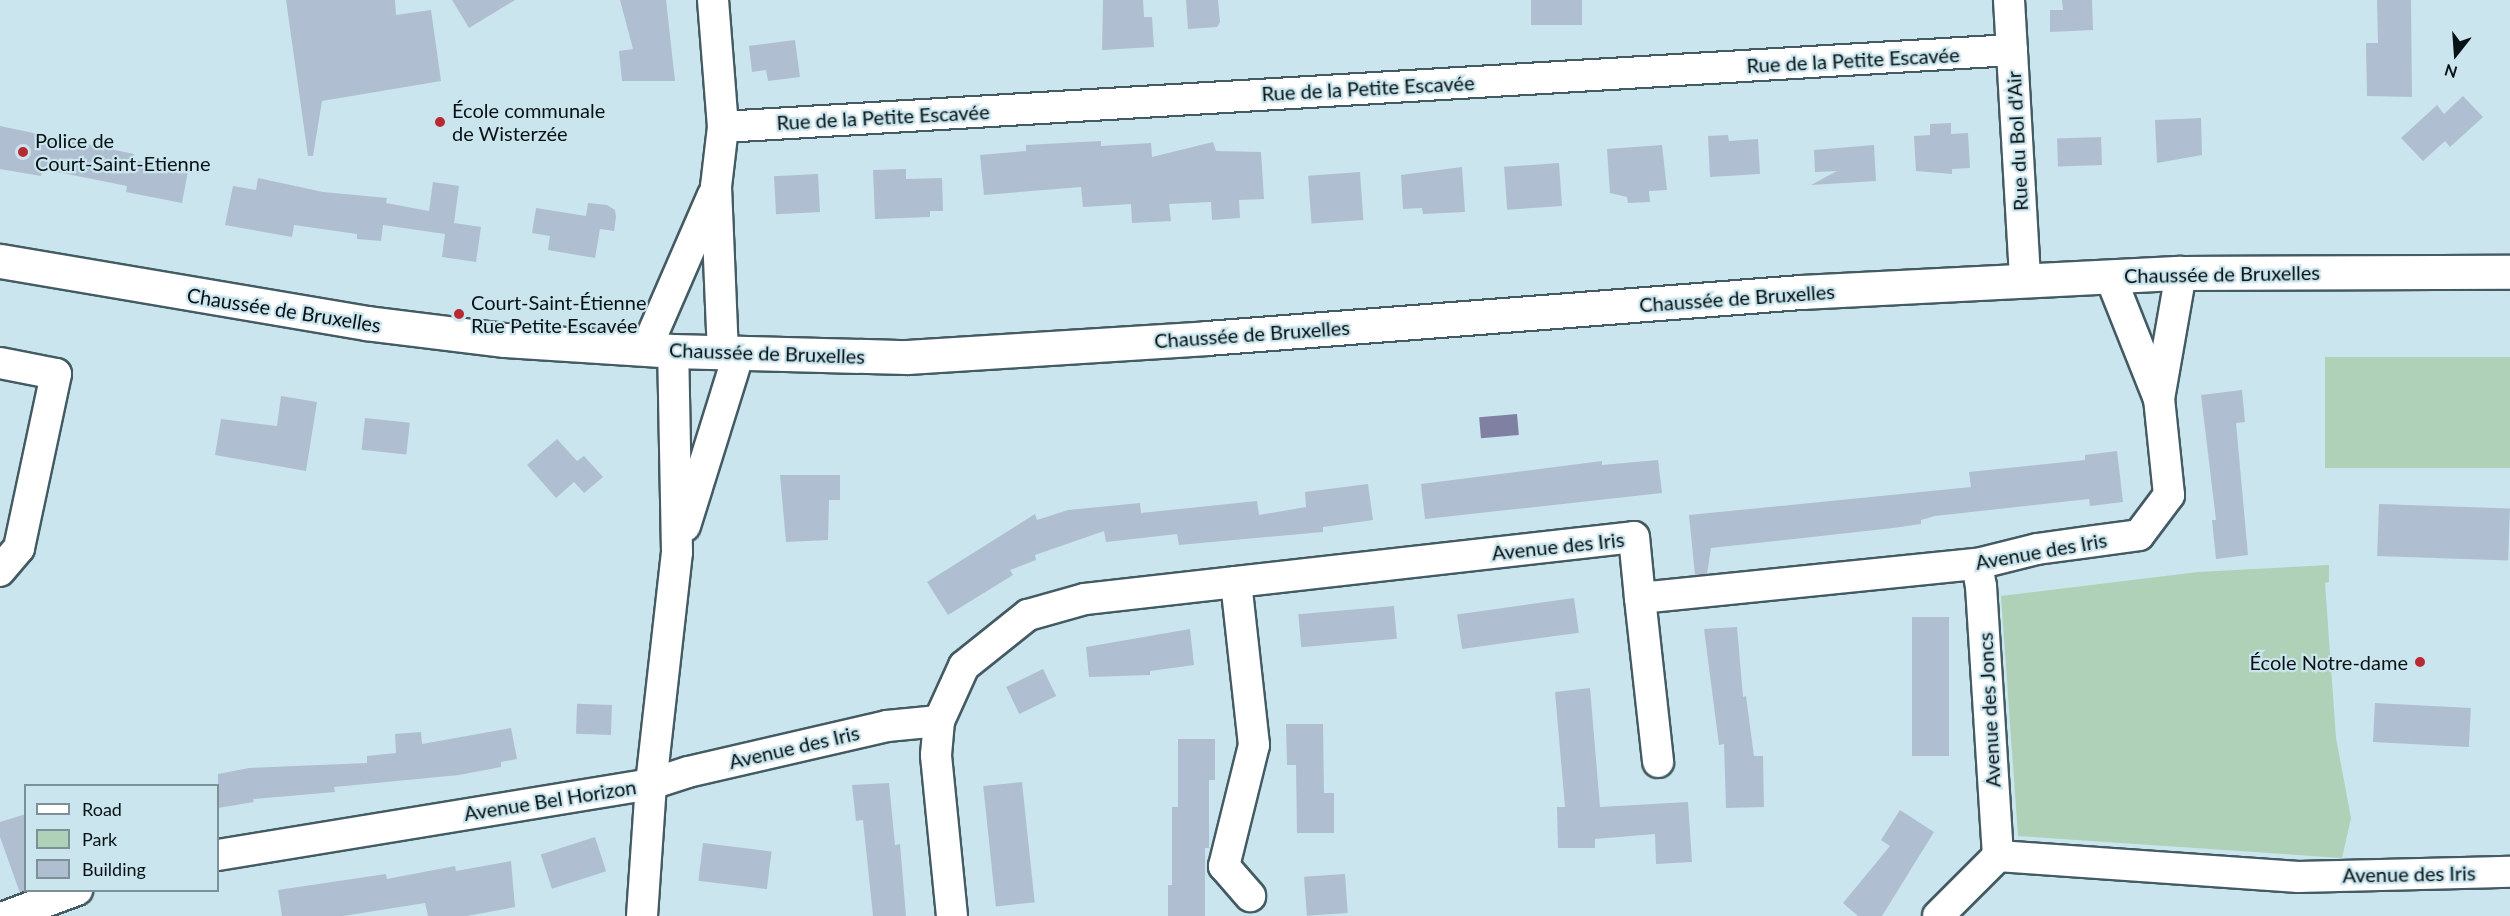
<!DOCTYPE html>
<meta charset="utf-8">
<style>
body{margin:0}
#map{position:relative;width:2510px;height:916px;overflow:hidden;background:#cae5ed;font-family:Lato,sans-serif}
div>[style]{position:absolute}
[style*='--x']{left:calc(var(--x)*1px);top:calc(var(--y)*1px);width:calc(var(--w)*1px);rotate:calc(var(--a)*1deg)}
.green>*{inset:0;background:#afd1b8;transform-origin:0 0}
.water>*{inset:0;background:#8080a2;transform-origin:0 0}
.building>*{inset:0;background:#afbfd1;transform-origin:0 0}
.roads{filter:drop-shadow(2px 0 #445b63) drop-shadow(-2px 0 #445b63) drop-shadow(0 2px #445b63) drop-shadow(0 -2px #445b63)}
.street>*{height:30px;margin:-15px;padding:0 15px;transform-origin:15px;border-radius:15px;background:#fff}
.secondary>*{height:33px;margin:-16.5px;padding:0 16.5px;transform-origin:16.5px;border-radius:16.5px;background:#fff}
.dots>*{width:16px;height:16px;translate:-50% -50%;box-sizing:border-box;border:3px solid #cae5ed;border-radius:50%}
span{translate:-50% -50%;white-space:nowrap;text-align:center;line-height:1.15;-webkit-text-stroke:4.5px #cae5ed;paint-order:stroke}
.street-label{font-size:20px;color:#081215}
.poi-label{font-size:20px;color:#081215}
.left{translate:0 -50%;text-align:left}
.right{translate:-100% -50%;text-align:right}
.legend{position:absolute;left:24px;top:784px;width:195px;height:108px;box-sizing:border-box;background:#cae5ed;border:2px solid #7c9197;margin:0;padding:8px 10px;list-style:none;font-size:18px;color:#081215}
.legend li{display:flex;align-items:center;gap:12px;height:30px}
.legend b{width:30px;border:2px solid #7c9197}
.north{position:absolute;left:2426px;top:24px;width:60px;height:60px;-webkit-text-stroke:4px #cae5ed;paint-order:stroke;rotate:197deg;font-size:16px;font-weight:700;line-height:24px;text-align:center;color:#081215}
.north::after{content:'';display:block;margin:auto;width:21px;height:27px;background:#081215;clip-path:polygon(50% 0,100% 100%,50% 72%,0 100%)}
</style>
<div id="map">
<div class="green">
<div style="left:2510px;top:357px;width:111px;height:185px;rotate:90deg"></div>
<div style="clip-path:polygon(2329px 565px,2329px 582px,2325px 583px,2336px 738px,2351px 818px,2342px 858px,2018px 836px,2001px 596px,2198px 572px)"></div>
</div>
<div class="water">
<div style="left:1517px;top:414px;width:21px;height:38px;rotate:85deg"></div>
</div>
<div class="building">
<div style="clip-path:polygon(286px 0,395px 0,396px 15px,431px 10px,441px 81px,322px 101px,313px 156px,308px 156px)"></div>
<div style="clip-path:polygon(452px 0,515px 0,469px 28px)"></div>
<div style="clip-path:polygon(620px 0,666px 0,675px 81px,622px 81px,619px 51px,633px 49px)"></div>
<div style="clip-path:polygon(1103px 0,1143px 0,1144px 17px,1152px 17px,1154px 47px,1102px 50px)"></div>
<div style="clip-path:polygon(1186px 0,1218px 0,1220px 22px,1217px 27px,1188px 29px)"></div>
<div style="left:1531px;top:0;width:51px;height:25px"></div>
<div style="clip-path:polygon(2062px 0,2092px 0,2093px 30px,2050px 32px,2050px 10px,2063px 10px)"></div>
<div style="clip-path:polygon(2377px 0,2411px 0,2412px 97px,2367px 96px,2366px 43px,2378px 43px)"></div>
<div style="clip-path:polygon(795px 40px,800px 77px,768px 81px,766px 70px,752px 72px,749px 46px)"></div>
<div style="clip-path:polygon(2463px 96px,2483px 117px,2450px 147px,2445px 141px,2423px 161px,2401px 138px,2437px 105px,2444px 114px)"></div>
<div style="clip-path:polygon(2201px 118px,2202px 155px,2157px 163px,2155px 120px)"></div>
<div style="clip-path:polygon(1951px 123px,1951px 134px,1968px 133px,1970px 168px,1952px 169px,1952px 174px,1916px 171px,1914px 136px,1930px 135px,1930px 124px)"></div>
<div style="clip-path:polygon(0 126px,134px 154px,133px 160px,188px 171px,182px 203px,126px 192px,127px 186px,42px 169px,41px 176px,0 169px)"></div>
<div style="clip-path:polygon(1728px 135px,1729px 141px,1758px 139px,1760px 174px,1710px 177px,1708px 136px)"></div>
<div style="left:2101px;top:137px;width:28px;height:44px;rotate:88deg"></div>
<div style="clip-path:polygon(1101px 141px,1101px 146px,1151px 143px,1152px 157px,1213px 142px,1216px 151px,1261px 152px,1264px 199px,1239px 200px,1240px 218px,1212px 220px,1211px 202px,1169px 204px,1171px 221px,1132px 223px,1131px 204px,1083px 207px,1081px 187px,984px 195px,980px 155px,1026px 151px,1026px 145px)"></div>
<div style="clip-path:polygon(1662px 145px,1667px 190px,1649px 191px,1650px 202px,1628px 203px,1627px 197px,1610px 193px,1607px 149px)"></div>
<div style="clip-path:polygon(1874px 145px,1876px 181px,1811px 185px,1837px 171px,1815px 172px,1814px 150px)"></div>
<div style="left:1559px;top:163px;width:43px;height:55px;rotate:86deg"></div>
<div style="clip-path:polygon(1462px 167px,1465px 212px,1423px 214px,1422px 208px,1403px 209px,1401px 175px)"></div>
<div style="clip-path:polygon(906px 169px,906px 179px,942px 178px,943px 211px,930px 211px,930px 217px,875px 219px,873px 170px)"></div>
<div style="left:1360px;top:172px;width:48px;height:52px;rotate:86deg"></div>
<div style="left:818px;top:174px;width:38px;height:44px;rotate:87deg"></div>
<div style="clip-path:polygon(258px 178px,323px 192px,387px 198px,386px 203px,429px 211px,433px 182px,459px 186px,454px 223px,481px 227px,476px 262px,442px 257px,445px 234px,383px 225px,381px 241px,357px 239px,357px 234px,294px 225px,292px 237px,225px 225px,233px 186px,256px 190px)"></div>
<div style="clip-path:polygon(588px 203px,607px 205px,615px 210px,616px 217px,614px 231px,600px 229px,595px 258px,548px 250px,550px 236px,532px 233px,536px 208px,586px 216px)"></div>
<div style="clip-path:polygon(2242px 390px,2245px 422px,2236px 423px,2248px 555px,2216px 559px,2212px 520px,2216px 520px,2201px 395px)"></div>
<div style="clip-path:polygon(281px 396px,317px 402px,306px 471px,215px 455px,221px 419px,277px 426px)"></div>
<div style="left:365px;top:418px;width:45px;height:32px;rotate:6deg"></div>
<div style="clip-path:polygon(557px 439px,577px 461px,584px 456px,603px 477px,584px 493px,574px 482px,556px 498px,527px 465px)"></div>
<div style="clip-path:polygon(2117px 451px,2123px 502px,2090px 506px,2089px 499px,1935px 516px,1921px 520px,1921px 524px,1893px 528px,1711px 548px,1707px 574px,1695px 575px,1689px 515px,1971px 487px,1969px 472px,2085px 460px,2085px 455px)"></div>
<div style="clip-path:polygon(1658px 460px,1662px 493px,1425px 519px,1421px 484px,1602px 461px,1602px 465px)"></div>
<div style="clip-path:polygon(780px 475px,840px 475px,840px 500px,829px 500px,828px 540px,786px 542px)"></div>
<div style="clip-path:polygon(1368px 484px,1373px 520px,1323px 527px,1323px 532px,1179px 545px,1177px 534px,1106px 542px,1104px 531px,1035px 555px,1036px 560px,1010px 570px,1013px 575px,948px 615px,927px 582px,1035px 514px,1037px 520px,1068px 510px,1140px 503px,1141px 513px,1257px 501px,1259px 515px,1306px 507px,1305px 492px)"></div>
<div style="left:2379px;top:504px;width:131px;height:52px;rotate:2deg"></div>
<div style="left:1574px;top:598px;width:35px;height:118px;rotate:82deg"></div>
<div style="left:1394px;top:606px;width:33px;height:96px;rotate:85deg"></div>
<div style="left:1912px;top:617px;width:37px;height:139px"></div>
<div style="clip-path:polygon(1737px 627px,1743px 697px,1746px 696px,1754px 756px,1763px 756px,1764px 807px,1726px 808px,1724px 744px,1719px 745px,1704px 629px)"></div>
<div style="clip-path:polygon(1190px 629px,1194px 665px,1150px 671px,1150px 675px,1089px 677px,1086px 647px)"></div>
<div style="left:1043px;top:669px;width:30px;height:41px;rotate:64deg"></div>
<div style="clip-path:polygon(1590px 688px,1600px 807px,1688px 802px,1692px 862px,1656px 864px,1655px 834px,1595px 839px,1595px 848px,1558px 848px,1557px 807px,1565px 807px,1555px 692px)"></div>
<div style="left:2375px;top:703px;width:96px;height:39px;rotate:3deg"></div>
<div style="left:612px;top:705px;width:30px;height:35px;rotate:92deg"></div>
<div style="clip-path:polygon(1286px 724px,1323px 724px,1324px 793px,1334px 793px,1334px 833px,1297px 833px,1296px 765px,1287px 765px)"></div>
<div style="clip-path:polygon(511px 728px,517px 759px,501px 762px,501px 767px,459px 775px,334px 787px,335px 792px,253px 799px,254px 802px,218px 808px,218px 774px,249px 768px,367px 763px,367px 756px,396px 753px,395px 734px,421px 732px,422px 744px)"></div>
<div style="clip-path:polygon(1178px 739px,1215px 739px,1215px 780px,1209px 780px,1209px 848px,1205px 848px,1205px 916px,1168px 916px,1168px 885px,1172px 885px,1172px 807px,1178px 807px)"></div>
<div style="left:1022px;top:782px;width:121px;height:39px;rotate:84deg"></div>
<div style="clip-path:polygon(889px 783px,895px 845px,900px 844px,906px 916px,873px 916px,863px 820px,856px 821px,852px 785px)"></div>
<div style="clip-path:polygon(1900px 810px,1934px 832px,1882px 916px,1858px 916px,1843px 903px,1890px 846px,1881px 840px)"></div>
<div style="clip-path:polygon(26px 814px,26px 891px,20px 893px,0 837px,0 822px)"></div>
<div style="left:595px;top:837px;width:36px;height:57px;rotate:72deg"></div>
<div style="left:703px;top:843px;width:69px;height:38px;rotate:7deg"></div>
<div style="clip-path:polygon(511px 861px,515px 907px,467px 916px,428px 916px,425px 903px,343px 916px,282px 916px,278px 890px,386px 874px,387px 879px,455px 866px,456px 871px)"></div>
<div style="left:1345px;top:874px;width:39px;height:41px;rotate:86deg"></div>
</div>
<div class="roads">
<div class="street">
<div style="--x:713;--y:0;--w:127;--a:85.5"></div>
<div style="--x:723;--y:127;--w:60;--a:96.7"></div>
<div style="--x:716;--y:187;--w:165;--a:87.6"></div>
<div style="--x:2009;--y:0;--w:281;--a:86.7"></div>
<div style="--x:723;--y:127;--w:1291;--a:-3.42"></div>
<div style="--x:646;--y:349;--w:168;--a:-66.5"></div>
<div style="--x:0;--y:363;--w:57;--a:11.1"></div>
<div style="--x:56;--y:374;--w:178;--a:102"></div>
<div style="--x:19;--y:548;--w:30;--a:130"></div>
<div style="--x:2159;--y:399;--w:128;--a:-80.1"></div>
<div style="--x:685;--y:526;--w:181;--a:-72.7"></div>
<div style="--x:1977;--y:564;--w:22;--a:80"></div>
<div style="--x:1981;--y:586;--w:271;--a:86.4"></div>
<div style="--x:1236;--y:582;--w:164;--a:83.7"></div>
<div style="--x:1254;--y:745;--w:125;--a:103.9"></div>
<div style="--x:1224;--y:866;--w:40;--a:49"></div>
<div style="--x:1640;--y:598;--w:165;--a:83.7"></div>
<div style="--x:218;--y:855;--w:439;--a:-9.3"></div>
<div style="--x:651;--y:784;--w:39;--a:-18"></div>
<div style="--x:688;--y:772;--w:204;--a:-13"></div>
<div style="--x:887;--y:726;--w:52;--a:-5.5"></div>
<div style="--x:7;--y:916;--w:75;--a:-20.4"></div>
<div style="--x:642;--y:916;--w:132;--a:-86.1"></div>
<div style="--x:651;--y:784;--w:233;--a:-83.6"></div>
<div style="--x:677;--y:552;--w:201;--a:-91.1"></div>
<div style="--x:952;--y:916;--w:162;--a:-95.7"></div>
<div style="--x:936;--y:755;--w:34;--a:-85"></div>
<div style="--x:939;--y:721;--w:60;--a:-65.6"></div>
<div style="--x:964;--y:666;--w:82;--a:-38.6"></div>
<div style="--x:1028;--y:615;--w:59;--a:-15.7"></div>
<div style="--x:1085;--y:599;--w:552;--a:-6.44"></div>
<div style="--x:1634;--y:537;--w:61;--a:84.4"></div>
<div style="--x:1640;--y:598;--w:339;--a:-5.8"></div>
<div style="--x:1977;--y:564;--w:62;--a:-14"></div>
<div style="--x:2037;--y:549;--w:103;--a:-7.8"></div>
<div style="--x:2139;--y:535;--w:50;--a:-53.1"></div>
<div style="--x:2169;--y:495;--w:97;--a:-95.9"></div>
<div style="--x:2159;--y:399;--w:132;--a:-111.7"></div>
<div style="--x:1938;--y:916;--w:85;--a:-45"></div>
<div style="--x:1998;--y:856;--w:301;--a:4"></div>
<div style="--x:2298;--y:877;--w:212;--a:-1.4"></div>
</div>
<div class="secondary">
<div style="--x:0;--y:261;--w:371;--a:9.6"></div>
<div style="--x:366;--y:323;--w:140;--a:7"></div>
<div style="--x:505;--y:340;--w:168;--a:3.7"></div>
<div style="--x:673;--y:351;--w:234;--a:1.5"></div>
<div style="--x:907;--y:357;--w:301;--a:-3.6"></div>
<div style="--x:1207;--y:338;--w:596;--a:-4.43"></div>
<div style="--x:1801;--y:292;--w:380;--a:-2.9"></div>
<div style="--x:2181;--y:273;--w:329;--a:-0.2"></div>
</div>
</div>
<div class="dots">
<div style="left:440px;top:122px;background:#b92932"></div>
<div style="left:23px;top:152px;background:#b92932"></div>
<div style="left:459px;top:314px;background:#b92932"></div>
<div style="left:2420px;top:662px;background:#b92932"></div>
</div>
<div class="street-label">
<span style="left:1853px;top:60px;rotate:-3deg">Rue de la Petite Escavée</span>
<span style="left:1368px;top:88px;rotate:-3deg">Rue de la Petite Escavée</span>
<span style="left:883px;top:117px;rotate:-3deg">Rue de la Petite Escavée</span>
<span style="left:2017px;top:141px;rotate:-93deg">Rue du Bol d'Air</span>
<span style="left:2222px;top:274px;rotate:-1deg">Chaussée de Bruxelles</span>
<span style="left:1737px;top:298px;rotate:-4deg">Chaussée de Bruxelles</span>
<span style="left:284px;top:310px;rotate:9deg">Chaussée de Bruxelles</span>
<span style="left:1252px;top:334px;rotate:-4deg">Chaussée de Bruxelles</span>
<span style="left:767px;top:353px;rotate:2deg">Chaussée de Bruxelles</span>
<span style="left:1558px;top:546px;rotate:-6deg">Avenue des Iris</span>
<span style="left:2041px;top:551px;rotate:-10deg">Avenue des Iris</span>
<span style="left:1989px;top:710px;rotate:-93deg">Avenue des Joncs</span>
<span style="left:794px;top:747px;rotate:-13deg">Avenue des Iris</span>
<span style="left:550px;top:800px;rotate:-9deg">Avenue Bel Horizon</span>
<span style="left:2409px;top:874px;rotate:-1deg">Avenue des Iris</span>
</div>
<div class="poi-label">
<span class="left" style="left:452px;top:122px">École communale<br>de Wisterzée</span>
<span class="left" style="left:35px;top:152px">Police de<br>Court-Saint-Etienne</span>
<span class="left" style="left:471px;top:314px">Court-Saint-Étienne<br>Rue Petite Escavée</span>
<span class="right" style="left:2408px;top:662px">École Notre-dame</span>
</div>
<ul class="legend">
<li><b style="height:8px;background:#fff"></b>Road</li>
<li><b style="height:16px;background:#afd1b8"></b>Park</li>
<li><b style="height:16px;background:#afbfd1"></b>Building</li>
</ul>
<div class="north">N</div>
</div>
